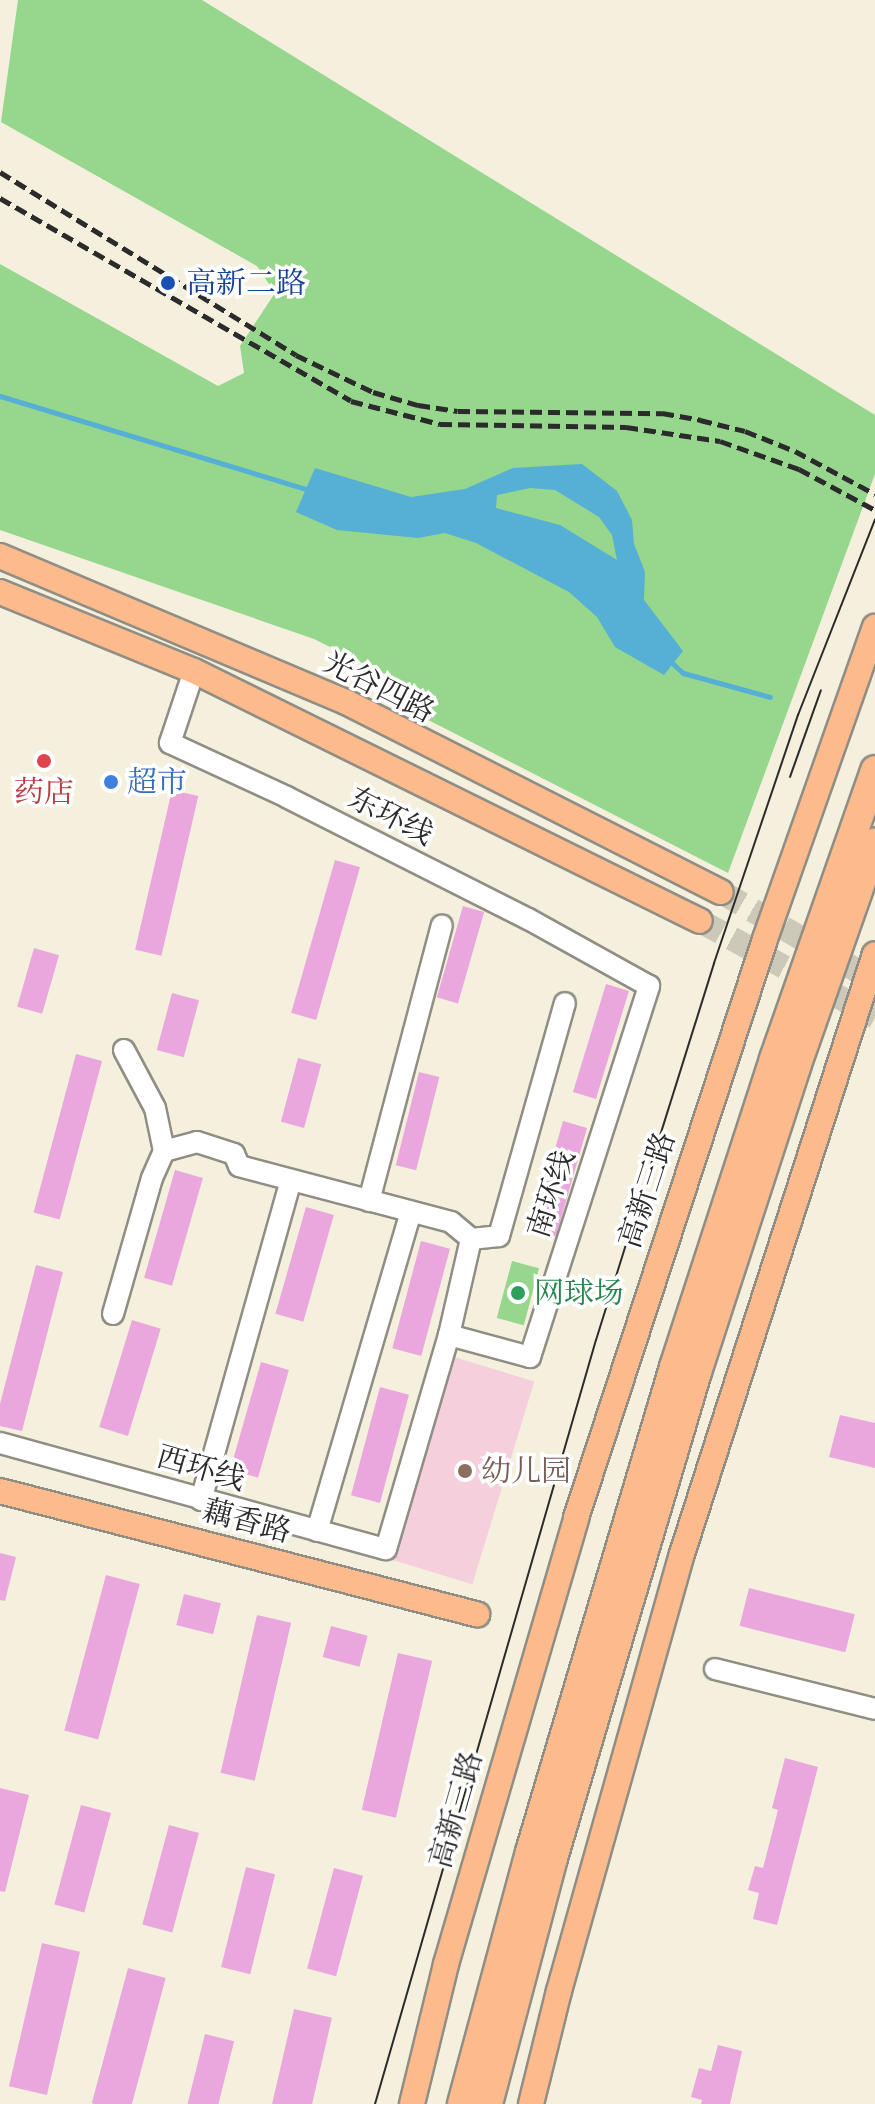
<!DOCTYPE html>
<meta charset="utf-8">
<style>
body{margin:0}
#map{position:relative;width:875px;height:2104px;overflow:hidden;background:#f4f0dd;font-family:"IM FELL Great Primer","Noto Serif SC",serif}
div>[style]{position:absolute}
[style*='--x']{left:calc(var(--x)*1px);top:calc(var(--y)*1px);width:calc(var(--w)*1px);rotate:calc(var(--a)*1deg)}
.built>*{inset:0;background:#f5cfdb;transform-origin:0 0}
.green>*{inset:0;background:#96d78d;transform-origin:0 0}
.water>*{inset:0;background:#56afd4}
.stream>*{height:5px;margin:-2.5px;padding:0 2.5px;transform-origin:2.5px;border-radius:2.5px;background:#56afd4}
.building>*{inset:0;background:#eaa7de;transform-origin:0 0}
.major-tunnel>*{height:24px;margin-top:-12px;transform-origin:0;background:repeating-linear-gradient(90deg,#ccc9b9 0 24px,transparent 0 36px)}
.roads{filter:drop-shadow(2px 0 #908e84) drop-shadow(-2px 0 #908e84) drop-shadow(0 2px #908e84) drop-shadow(0 -2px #908e84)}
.minor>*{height:20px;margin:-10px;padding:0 10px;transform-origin:10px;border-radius:10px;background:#fff}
.major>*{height:24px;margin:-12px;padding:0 12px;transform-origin:12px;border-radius:12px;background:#fcba8d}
.tram>*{height:2px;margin:-1px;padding:0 1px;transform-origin:1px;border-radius:1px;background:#2b2b2b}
.rail>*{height:5px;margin-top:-2.5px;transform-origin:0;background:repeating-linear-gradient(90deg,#2b2b2b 0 12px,transparent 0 18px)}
.bridges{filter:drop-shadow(2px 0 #908e84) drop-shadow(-2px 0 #908e84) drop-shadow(0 2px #908e84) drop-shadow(0 -2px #908e84)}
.highway-bridge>*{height:28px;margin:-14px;padding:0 14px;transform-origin:14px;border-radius:14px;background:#fcba8d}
.dots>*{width:22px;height:22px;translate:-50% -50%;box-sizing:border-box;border:4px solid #fff;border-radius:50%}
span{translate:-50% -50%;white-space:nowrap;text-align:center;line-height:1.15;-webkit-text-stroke:7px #fff;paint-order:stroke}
.transit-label{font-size:30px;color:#164399}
.left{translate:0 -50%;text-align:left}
.street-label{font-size:30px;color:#2b2b2b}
.shop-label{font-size:30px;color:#366cbe}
.health-label{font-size:30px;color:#be3a42}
.leisure-label{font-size:30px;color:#27864d}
.education-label{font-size:30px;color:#785e54}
</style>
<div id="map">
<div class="built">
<div style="left:454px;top:1357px;width:84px;height:212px;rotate:17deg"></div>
</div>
<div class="green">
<div style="clip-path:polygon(18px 0,202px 0,875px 415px,875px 474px,728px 873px,397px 704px,405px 684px,314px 639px,0 530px,0 264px,218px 386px,244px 373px,240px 346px,275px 293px,257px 266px,1px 122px)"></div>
<div style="left:512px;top:1261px;width:28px;height:59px;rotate:15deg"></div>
</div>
<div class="water">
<div style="clip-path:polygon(evenodd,582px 464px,617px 491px,632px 520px,634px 544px,645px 572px,644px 600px,683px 651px,664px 675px,615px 647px,597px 617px,569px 592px,476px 543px,445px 533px,418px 538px,337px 530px,296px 512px,315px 468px,411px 497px,465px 489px,513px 468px,582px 464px,530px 488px,555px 490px,599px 517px,612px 535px,617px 560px,560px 525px,496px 508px,497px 495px,530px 488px)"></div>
</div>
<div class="stream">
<div style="--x:0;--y:396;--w:327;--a:16.9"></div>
<div style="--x:670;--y:661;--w:18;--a:43"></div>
<div style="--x:683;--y:673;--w:90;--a:15.4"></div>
</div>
<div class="building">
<div style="left:172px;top:790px;width:27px;height:164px;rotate:13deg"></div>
<div style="left:335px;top:860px;width:26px;height:159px;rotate:16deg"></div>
<div style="left:463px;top:906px;width:22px;height:95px;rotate:16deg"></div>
<div style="left:34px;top:948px;width:26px;height:61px;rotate:16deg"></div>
<div style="left:606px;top:984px;width:24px;height:113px;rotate:17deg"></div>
<div style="left:172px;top:993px;width:28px;height:59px;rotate:15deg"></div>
<div style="left:76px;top:1054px;width:27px;height:164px;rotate:15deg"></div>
<div style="left:298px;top:1058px;width:24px;height:66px;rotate:15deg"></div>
<div style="left:419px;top:1072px;width:21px;height:96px;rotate:14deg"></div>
<div style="left:563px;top:1121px;width:25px;height:113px;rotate:16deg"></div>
<div style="left:175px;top:1170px;width:29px;height:112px;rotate:16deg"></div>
<div style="left:306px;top:1207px;width:29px;height:111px;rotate:16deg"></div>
<div style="left:421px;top:1241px;width:30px;height:111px;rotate:15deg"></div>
<div style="clip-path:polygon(36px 1265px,63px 1272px,22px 1431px,0 1426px,0 1404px)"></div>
<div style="left:132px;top:1320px;width:30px;height:112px;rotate:17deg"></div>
<div style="left:261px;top:1362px;width:29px;height:112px;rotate:16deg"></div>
<div style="left:380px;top:1387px;width:30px;height:112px;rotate:15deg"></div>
<div style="clip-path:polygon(840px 1415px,875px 1423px,875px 1468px,829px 1457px)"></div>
<div style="clip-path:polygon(0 1553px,16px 1557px,5px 1601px,0 1600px)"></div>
<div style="left:106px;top:1575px;width:35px;height:161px;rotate:15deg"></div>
<div style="left:749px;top:1588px;width:109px;height:39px;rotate:14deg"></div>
<div style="left:184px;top:1594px;width:38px;height:32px;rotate:14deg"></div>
<div style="left:257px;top:1615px;width:35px;height:162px;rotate:13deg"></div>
<div style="left:331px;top:1626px;width:38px;height:32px;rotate:15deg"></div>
<div style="left:398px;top:1653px;width:35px;height:161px;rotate:13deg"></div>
<div style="clip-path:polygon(785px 1758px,818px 1767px,777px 1925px,753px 1919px,759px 1893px,748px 1890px,755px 1866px,763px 1868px,778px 1810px,772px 1808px)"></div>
<div style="clip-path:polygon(0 1788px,29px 1795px,5px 1892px,0 1891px)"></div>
<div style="left:81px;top:1805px;width:31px;height:103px;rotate:15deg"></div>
<div style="left:169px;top:1825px;width:31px;height:103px;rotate:15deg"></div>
<div style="left:246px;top:1867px;width:30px;height:103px;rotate:14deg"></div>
<div style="left:334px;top:1868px;width:30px;height:104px;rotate:15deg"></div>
<div style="left:42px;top:1943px;width:39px;height:147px;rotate:13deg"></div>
<div style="left:128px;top:1968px;width:39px;height:140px;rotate:15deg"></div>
<div style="left:294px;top:2009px;width:39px;height:98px;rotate:13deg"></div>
<div style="left:205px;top:2034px;width:30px;height:72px;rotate:14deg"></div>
<div style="clip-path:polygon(718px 2045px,742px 2051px,730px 2104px,701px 2104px,702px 2100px,691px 2097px,699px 2068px,711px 2071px)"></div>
</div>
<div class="major-tunnel">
<div style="--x:721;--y:892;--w:178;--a:30"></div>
<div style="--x:700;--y:921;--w:200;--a:28.7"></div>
</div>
<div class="roads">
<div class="minor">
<div style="--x:124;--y:1050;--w:66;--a:61.9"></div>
<div style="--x:155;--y:1108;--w:44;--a:78.2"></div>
<div style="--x:369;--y:1201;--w:285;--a:-75.2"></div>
<div style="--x:113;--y:1314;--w:141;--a:-74"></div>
<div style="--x:152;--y:1178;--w:30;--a:-66"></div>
<div style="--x:164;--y:1151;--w:34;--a:-15"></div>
<div style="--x:197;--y:1142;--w:39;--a:18"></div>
<div style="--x:234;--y:1154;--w:13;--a:67"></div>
<div style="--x:239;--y:1166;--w:219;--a:14.8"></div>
<div style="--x:451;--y:1222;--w:26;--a:40"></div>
<div style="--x:449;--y:1335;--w:98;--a:-77.1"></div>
<div style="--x:471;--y:1239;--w:28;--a:-6"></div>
<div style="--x:499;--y:1236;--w:242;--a:-74.2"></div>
<div style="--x:0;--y:1443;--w:400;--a:15.4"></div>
<div style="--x:386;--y:1549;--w:223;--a:-73.6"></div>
<div style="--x:449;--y:1335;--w:84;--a:15.2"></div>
<div style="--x:530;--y:1357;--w:390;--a:-72.2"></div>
<div style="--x:649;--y:986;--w:138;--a:-151"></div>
<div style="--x:528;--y:919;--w:270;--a:-153.2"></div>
<div style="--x:287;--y:797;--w:129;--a:-155.2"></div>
<div style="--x:170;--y:743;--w:76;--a:-71.6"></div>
<div style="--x:201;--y:1500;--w:332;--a:-74.3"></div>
<div style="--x:317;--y:1531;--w:333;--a:-73.6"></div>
<div style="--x:715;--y:1669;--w:165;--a:14"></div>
</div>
<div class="major">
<div style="--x:0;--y:556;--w:376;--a:22.9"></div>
<div style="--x:346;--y:702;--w:420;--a:26.9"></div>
<div style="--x:0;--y:592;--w:209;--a:22.2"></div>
<div style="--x:194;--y:671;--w:564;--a:26.29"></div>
<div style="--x:0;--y:1491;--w:493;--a:14.5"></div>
<div style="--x:412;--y:2104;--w:144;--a:-76.3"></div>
<div style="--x:446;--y:1964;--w:465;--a:-73.7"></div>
<div style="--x:576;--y:1518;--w:609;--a:-71.92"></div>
<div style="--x:765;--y:939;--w:331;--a:-70.6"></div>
<div style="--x:531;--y:2104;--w:116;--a:-76.1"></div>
<div style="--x:559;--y:1991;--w:451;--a:-74.3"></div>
<div style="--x:681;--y:1557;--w:633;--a:-72.17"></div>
</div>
</div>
<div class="tram">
<div style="--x:790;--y:777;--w:92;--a:-70.4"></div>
<div style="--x:375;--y:2104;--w:795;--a:-73.87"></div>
<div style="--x:596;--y:1340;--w:395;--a:-72.6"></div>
<div style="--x:714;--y:963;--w:262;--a:-71.3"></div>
<div style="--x:798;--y:715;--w:210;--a:-68.5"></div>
</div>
<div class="rail">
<div style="--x:0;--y:172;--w:348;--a:31.7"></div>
<div style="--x:296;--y:355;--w:85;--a:25.7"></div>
<div style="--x:373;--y:392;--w:47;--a:16.1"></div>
<div style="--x:418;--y:405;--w:40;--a:8.5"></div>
<div style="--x:458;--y:411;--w:204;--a:0.6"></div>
<div style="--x:662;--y:413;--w:39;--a:10"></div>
<div style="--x:700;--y:420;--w:46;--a:13.7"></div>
<div style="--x:745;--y:431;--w:54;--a:21.8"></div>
<div style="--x:795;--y:451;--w:91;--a:28.3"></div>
<div style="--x:0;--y:198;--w:405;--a:30"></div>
<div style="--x:351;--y:401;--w:92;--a:14.5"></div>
<div style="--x:440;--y:424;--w:186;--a:0.9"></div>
<div style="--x:626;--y:427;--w:95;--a:8.5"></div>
<div style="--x:720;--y:441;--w:84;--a:19.5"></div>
<div style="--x:799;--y:469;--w:86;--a:28.3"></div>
</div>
<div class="bridges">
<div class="highway-bridge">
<div style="--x:462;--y:2104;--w:261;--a:-74.9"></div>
<div style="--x:530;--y:1852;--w:506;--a:-73.46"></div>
<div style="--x:674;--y:1367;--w:324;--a:-72"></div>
<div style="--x:774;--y:1059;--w:306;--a:-70.7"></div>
<div style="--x:488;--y:2104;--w:254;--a:-75.2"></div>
<div style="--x:553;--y:1858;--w:507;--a:-73.5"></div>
<div style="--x:697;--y:1372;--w:321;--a:-72"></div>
<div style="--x:796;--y:1067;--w:238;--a:-70.6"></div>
</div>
</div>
<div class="dots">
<div style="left:168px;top:283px;background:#1a4fb4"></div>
<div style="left:44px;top:761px;background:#e0444e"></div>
<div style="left:111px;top:782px;background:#3f7fe0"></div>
<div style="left:518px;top:1293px;background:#2e9e5b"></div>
<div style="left:465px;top:1471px;background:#8d6e63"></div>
</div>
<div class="transit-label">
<span class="left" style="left:186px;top:283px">高新二路</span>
</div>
<div class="street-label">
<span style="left:379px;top:687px;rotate:27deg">光谷四路</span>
<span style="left:391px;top:816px;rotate:27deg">东环线</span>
<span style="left:647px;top:1190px;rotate:-72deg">高新三路</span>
<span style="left:551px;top:1194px;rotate:-72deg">南环线</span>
<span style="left:201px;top:1468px;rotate:16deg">西环线</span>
<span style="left:247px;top:1521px;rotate:15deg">藕香路</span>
<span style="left:456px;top:1810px;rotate:-74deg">高新三路</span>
</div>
<div class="shop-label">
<span class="left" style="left:127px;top:782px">超市</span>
</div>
<div class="health-label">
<span style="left:44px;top:792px">药店</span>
</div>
<div class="leisure-label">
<span class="left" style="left:534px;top:1293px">网球场</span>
</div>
<div class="education-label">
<span class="left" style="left:481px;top:1471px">幼儿园</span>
</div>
</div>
